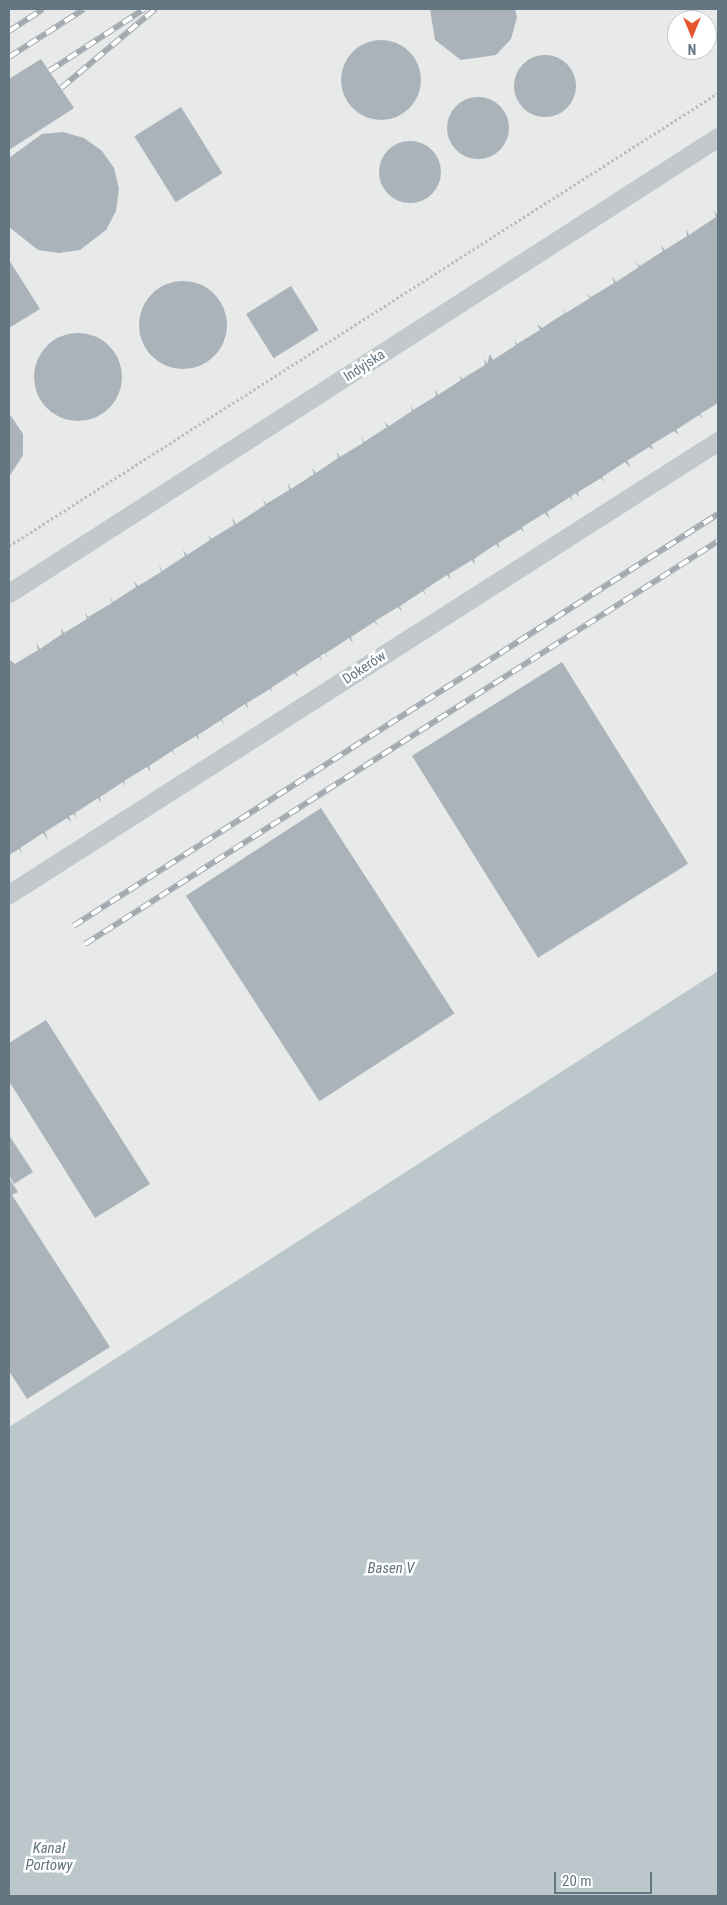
<!DOCTYPE html>
<meta charset="utf-8">
<style>
body{margin:0}
#map{position:relative;width:727px;height:1905px;overflow:hidden;background:#fafaf8;font-family:"Roboto Condensed",sans-serif}
div>[style]{position:absolute}
[style*='--x']{left:calc(var(--x)*1px);top:calc(var(--y)*1px);width:calc(var(--w)*1px);rotate:calc(var(--a)*1deg)}
.built>*{inset:0;background:#e8e9e9}
.water>*{inset:0;background:#bbc7cb}
.building>*{inset:0;background:#aab3b9;transform-origin:0 0}
.round{border-radius:50%}
.path>*{height:3px;margin-top:-1.5px;transform-origin:0;background:repeating-linear-gradient(90deg,#bbbfc2 0 2.5px,transparent 0 5px)}
.lane>*{height:19px;margin:-9.5px;padding:0 9.5px;transform-origin:9.5px;border-radius:9.5px;background:#c3c8cc}
.rail>*{height:5.5px;margin-top:-2.75px;transform-origin:0;background:repeating-linear-gradient(90deg,#fff 0 11px,#a2aab0 0 22px);box-sizing:border-box;border-block:1px solid #a2aab0}
span{translate:-50% -50%;white-space:nowrap;text-align:center;line-height:1.15;-webkit-text-stroke:5px #fff;paint-order:stroke}
.street-label{font-size:14px;color:#657683}
.water-label{font-size:15px;color:#60757c;font-style:italic}
.frame{position:absolute;inset:0;border:10px solid #657683;pointer-events:none}
.north{position:absolute;left:667px;top:10px;width:50px;height:50px;box-sizing:border-box;background:#fff;border:1px solid #c1c8cd;border-radius:50%;rotate:180deg;font-size:14px;font-weight:700;line-height:20px;text-align:center;color:#657683}
.north::after{content:'';display:block;margin:auto;width:18px;height:22px;background:#e4572e;clip-path:polygon(50% 0,100% 100%,50% 72%,0 100%)}
.scale{position:absolute;left:554px;top:1872px;width:98px;height:22px;box-sizing:border-box;border:2px solid #657683;border-top:0;padding-left:6px;font-size:15px;line-height:18px;white-space:nowrap;color:#657683;-webkit-text-stroke:4px #fff;paint-order:stroke}
</style>
<div id="map">
<div class="built">
<div style="clip-path:polygon(evenodd,9px 9px,718px 9px,718px 971px,9px 1427px,9px 9px,677px 20px,707px 20px,707px 50px,677px 50px,677px 20px)"></div>
</div>
<div class="water">
<div style="clip-path:polygon(718px 971px,718px 1896px,9px 1896px,9px 1427px)"></div>
</div>
<div class="building">
<div style="clip-path:polygon(430px 9px,515px 9px,517px 17px,511px 39px,496px 55px,461px 60px,435px 40px)"></div>
<div class="round" style="left:341px;top:40px;width:80px;height:80px"></div>
<div class="round" style="left:514px;top:55px;width:62px;height:62px"></div>
<div style="clip-path:polygon(41px 59px,74px 108px,9px 150px,9px 79px)"></div>
<div class="round" style="left:447px;top:97px;width:62px;height:62px"></div>
<div style="left:181px;top:107px;width:78px;height:55px;rotate:58deg"></div>
<div style="clip-path:polygon(63px 132px,84px 138px,102px 151px,114px 168px,119px 189px,116px 211px,106px 230px,80px 250px,59px 253px,38px 250px,9px 227px,9px 158px,42px 134px)"></div>
<div class="round" style="left:379px;top:141px;width:62px;height:62px"></div>
<div style="clip-path:polygon(714px 211px,718px 216px,718px 403px,700px 414px,703px 419px,699px 415px,676px 430px,679px 435px,674px 431px,651px 445px,654px 450px,649px 447px,627px 461px,631px 468px,625px 462px,602px 477px,604px 483px,601px 478px,578px 492px,579px 498px,576px 493px,571px 496px,573px 502px,570px 497px,547px 512px,550px 519px,545px 513px,522px 527px,524px 533px,521px 529px,498px 543px,500px 549px,496px 544px,474px 559px,475px 565px,472px 560px,449px 574px,451px 580px,447px 575px,424px 590px,426px 596px,423px 591px,400px 606px,402px 612px,398px 607px,375px 621px,379px 626px,374px 622px,351px 637px,353px 643px,349px 638px,326px 653px,328px 658px,325px 653px,320px 656px,322px 662px,319px 657px,296px 672px,299px 677px,294px 673px,271px 688px,273px 694px,270px 689px,247px 703px,248px 709px,245px 704px,222px 719px,224px 725px,221px 720px,198px 735px,199px 740px,196px 736px,173px 750px,175px 756px,172px 751px,149px 766px,151px 772px,147px 767px,124px 781px,126px 787px,123px 782px,100px 797px,101px 803px,98px 798px,75px 813px,77px 819px,74px 814px,69px 816px,71px 822px,67px 818px,45px 832px,48px 840px,43px 833px,20px 848px,22px 854px,19px 849px,9px 855px,10px 660px,15px 664px,38px 650px,36px 643px,40px 649px,62px 634px,61px 628px,64px 633px,87px 619px,85px 612px,88px 617px,112px 603px,110px 596px,113px 602px,136px 587px,134px 581px,138px 586px,161px 572px,159px 565px,162px 571px,185px 556px,183px 550px,187px 555px,210px 540px,208px 534px,211px 539px,234px 525px,232px 518px,236px 524px,265px 505px,263px 499px,266px 504px,289px 490px,288px 483px,291px 489px,314px 474px,312px 468px,316px 473px,338px 458px,337px 452px,340px 457px,363px 443px,361px 436px,364px 442px,387px 427px,384px 422px,389px 426px,412px 411px,410px 405px,413px 410px,436px 396px,435px 389px,438px 395px,461px 380px,459px 374px,462px 379px,485px 365px,484px 358px,487px 364px,490px 354px,493px 360px,516px 345px,514px 339px,517px 344px,540px 330px,537px 324px,542px 328px,565px 313px,563px 307px,566px 313px,590px 298px,586px 293px,591px 297px,614px 283px,612px 276px,616px 282px,639px 267px,634px 260px,640px 266px,663px 251px,661px 245px,665px 250px,687px 236px,686px 229px,689px 235px,716px 217px)"></div>
<div style="clip-path:polygon(9px 260px,40px 309px,9px 328px)"></div>
<div class="round" style="left:139px;top:281px;width:88px;height:88px"></div>
<div style="left:291px;top:286px;width:52px;height:53px;rotate:58deg"></div>
<div class="round" style="left:34px;top:333px;width:88px;height:88px"></div>
<div style="clip-path:polygon(9px 413px,23px 434px,23px 455px,9px 477px)"></div>
<div style="left:562px;top:662px;width:238px;height:177px;rotate:58deg"></div>
<div style="left:321px;top:808px;width:245px;height:161px;rotate:57deg"></div>
<div style="clip-path:polygon(46px 1020px,150px 1184px,95px 1218px,9px 1081px,9px 1043px)"></div>
<div style="clip-path:polygon(9px 1135px,33px 1172px,14px 1184px,9px 1175px)"></div>
<div style="clip-path:polygon(9px 1178px,18px 1192px,12px 1195px,110px 1347px,27px 1399px,9px 1371px)"></div>
</div>
<div class="path">
<div style="--x:9;--y:546;--w:841;--a:-32.58"></div>
</div>
<div class="lane">
<div style="--x:9;--y:593;--w:843;--a:-32.75"></div>
<div style="--x:9;--y:894;--w:841;--a:-32.58"></div>
</div>
<div class="rail">
<div style="--x:9;--y:31;--w:40;--a:-32.9"></div>
<div style="--x:9;--y:57;--w:89;--a:-32.6"></div>
<div style="--x:49;--y:71;--w:113;--a:-33.1"></div>
<div style="--x:61;--y:88;--w:123;--a:-40"></div>
<div style="--x:73;--y:926;--w:765;--a:-32.57"></div>
<div style="--x:85;--y:944;--w:750;--a:-32.48"></div>
</div>
<div class="street-label">
<span style="left:364px;top:365px;rotate:-33deg">Indyjska</span>
<span style="left:364px;top:667px;rotate:-33deg">Dokerów</span>
</div>
<div class="water-label">
<span style="left:391px;top:1569px">Basen V</span>
<span style="left:49px;top:1857px">Kanał<br>Portowy</span>
</div>
<div class="frame"></div>
<div class="north">N</div>
<div class="scale">20 m</div>
</div>
